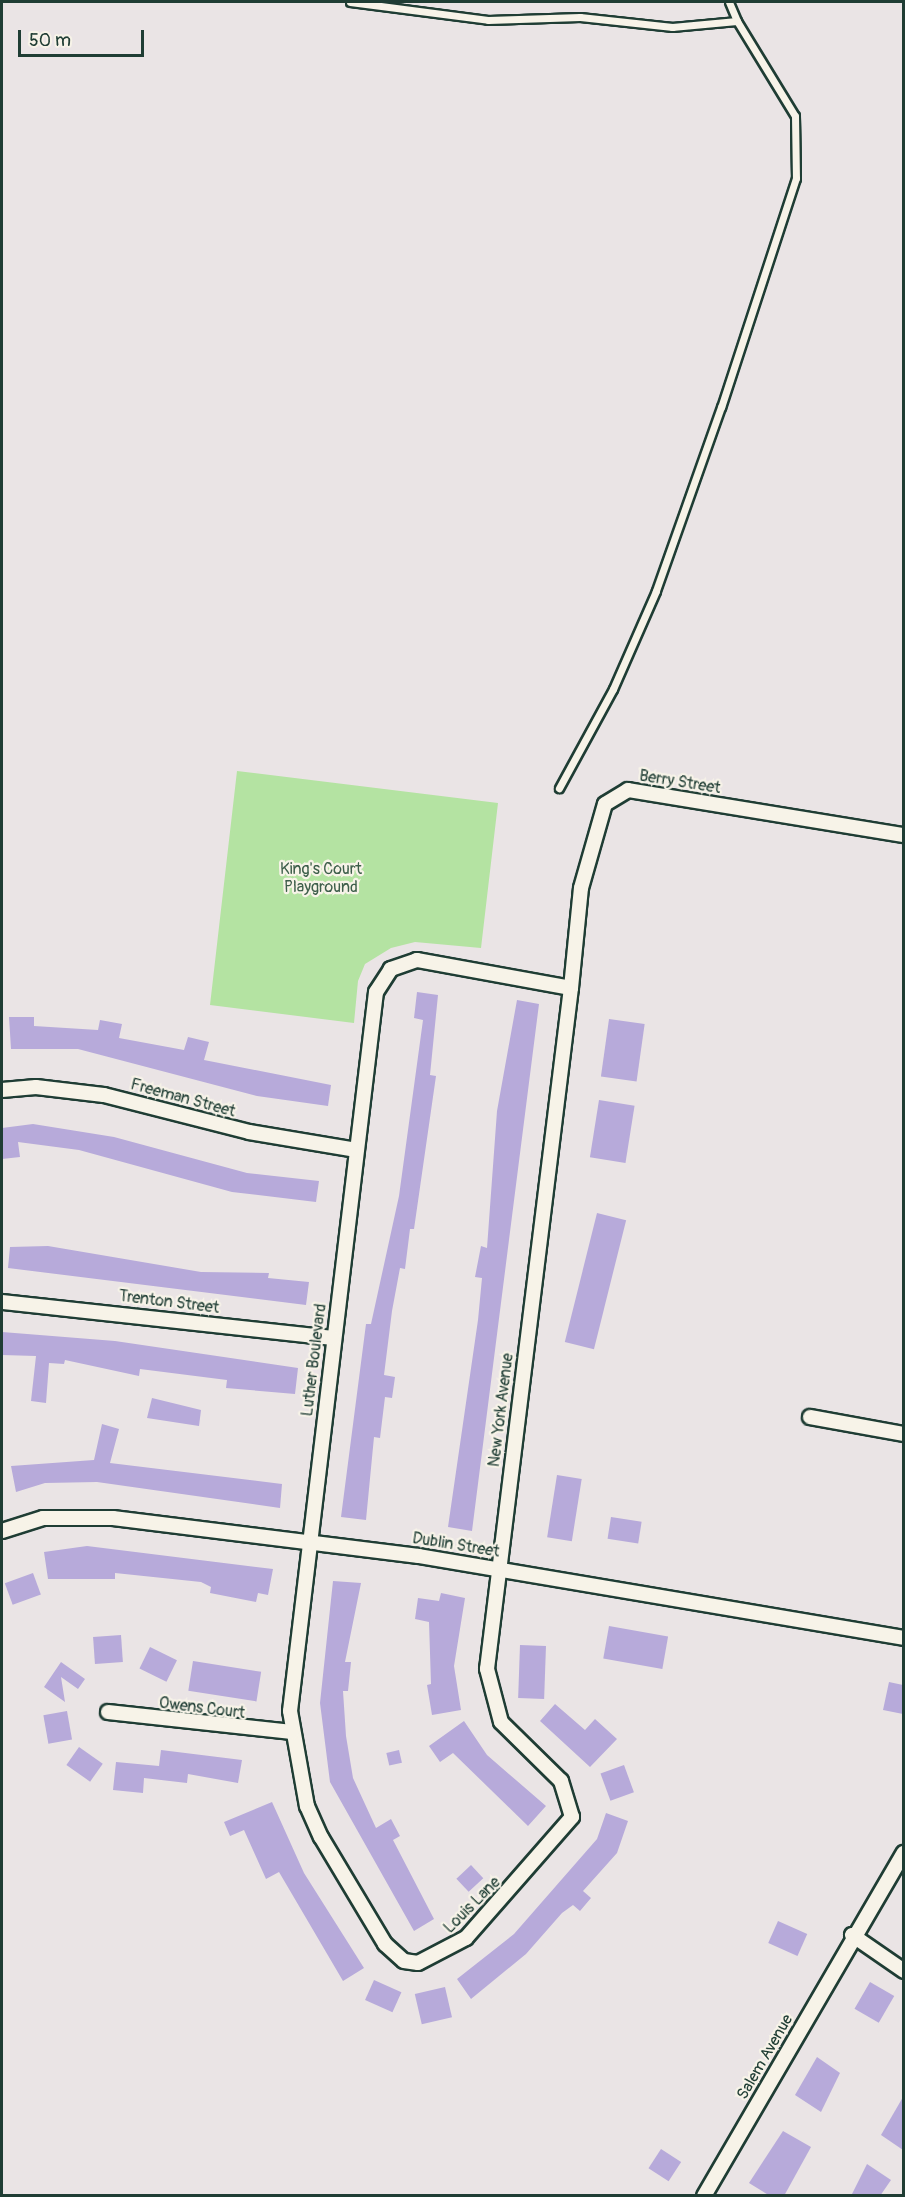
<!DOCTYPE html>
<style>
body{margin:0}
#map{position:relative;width:905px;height:2197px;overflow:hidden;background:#eae4e5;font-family:Pangolin,sans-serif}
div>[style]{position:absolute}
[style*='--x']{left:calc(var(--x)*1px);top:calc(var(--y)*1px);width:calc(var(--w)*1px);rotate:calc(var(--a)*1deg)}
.green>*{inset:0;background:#b4e3a2}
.building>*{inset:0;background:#b7aada;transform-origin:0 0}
.roads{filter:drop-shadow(2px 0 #1f3d34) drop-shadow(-2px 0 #1f3d34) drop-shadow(0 2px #1f3d34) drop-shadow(0 -2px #1f3d34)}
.service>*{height:7px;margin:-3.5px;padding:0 3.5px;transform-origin:3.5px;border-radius:3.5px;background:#f7f3e8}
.minor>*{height:14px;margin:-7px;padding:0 7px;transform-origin:7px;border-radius:7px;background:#f7f3e8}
span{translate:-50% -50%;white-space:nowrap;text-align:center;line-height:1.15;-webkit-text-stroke:4.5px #f7f3e8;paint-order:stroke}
.street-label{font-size:16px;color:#1f3d34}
.park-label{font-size:16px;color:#3d5e4a}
.frame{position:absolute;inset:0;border:3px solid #1f3d34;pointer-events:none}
.scale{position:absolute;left:18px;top:30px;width:126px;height:27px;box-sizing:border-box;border:3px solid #1f3d34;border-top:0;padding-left:8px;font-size:18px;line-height:21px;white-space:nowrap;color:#1f3d34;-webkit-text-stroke:4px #f7f3e8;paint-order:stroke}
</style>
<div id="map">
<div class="green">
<div style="clip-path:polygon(237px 771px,498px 803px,481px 948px,415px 942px,391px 948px,365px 964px,358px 981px,354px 1023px,210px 1005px)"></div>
</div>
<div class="building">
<div style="clip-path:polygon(417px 992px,438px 995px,430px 1075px,436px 1076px,414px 1229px,410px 1229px,405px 1269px,400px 1268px,392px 1311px,384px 1375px,395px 1377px,392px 1398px,385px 1397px,380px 1438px,374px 1437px,366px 1520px,341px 1517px,366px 1324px,371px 1324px,399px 1196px,423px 1020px,414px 1018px)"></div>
<div style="clip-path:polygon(517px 1000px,539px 1004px,472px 1531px,448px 1527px,478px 1320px,482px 1278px,475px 1277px,481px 1246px,487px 1248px,497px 1111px)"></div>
<div style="clip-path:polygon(9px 1017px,34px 1017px,34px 1026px,98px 1030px,100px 1020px,122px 1024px,119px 1038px,184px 1050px,188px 1037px,209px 1042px,204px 1060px,331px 1085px,328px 1106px,257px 1096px,78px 1049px,11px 1049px)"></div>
<div style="left:609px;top:1019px;width:36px;height:58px;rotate:8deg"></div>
<div style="left:599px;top:1100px;width:36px;height:58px;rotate:9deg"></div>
<div style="clip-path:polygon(33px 1124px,114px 1137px,247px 1173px,319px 1181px,316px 1202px,232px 1192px,79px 1150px,18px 1142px,20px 1157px,2px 1159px,2px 1128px)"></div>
<div style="left:597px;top:1213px;width:30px;height:133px;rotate:14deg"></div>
<div style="clip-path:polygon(48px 1246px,201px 1272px,269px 1273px,268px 1278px,309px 1282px,306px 1305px,8px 1268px,10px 1247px)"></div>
<div style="clip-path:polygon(2px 1332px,115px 1341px,298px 1368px,295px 1394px,226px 1388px,227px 1380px,140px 1369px,139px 1376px,65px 1360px,64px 1364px,49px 1363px,46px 1403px,31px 1401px,36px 1356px,2px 1355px)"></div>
<div style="clip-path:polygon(152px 1398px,201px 1410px,199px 1426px,147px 1418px)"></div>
<div style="clip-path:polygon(102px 1424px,119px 1429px,110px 1463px,282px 1484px,280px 1508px,97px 1482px,45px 1483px,16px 1492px,11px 1466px,94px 1460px)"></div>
<div style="left:557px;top:1475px;width:25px;height:63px;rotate:9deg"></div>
<div style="left:611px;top:1517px;width:31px;height:22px;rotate:9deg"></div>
<div style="clip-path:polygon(87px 1546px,273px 1569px,268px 1595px,258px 1593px,256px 1602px,210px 1593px,211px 1587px,201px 1582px,115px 1573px,115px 1579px,48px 1579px,44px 1552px)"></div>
<div style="left:33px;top:1573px;width:23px;height:30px;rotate:70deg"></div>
<div style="clip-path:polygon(333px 1581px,361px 1583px,345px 1662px,351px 1662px,348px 1691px,343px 1691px,346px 1736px,353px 1778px,376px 1828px,391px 1819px,400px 1836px,393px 1840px,434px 1919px,414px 1931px,330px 1782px,320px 1703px)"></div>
<div style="clip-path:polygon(441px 1593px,465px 1598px,454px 1666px,461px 1710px,432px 1715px,427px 1685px,431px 1684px,429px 1622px,415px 1619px,418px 1598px,439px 1601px)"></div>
<div style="left:609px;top:1626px;width:60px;height:33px;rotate:10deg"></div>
<div style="left:121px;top:1635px;width:27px;height:28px;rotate:86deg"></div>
<div style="left:520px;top:1645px;width:26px;height:53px;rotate:2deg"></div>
<div style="left:150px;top:1647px;width:30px;height:24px;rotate:26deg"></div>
<div style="left:193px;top:1661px;width:69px;height:30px;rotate:9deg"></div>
<div style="clip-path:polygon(61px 1662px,85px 1679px,78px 1689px,61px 1677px,65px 1702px,44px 1687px)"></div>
<div style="clip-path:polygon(889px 1682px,903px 1685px,903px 1714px,883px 1710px)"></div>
<div style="clip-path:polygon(555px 1704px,585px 1730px,595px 1719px,617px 1739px,590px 1767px,540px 1721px)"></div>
<div style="left:67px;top:1711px;width:29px;height:24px;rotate:80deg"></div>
<div style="clip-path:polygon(464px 1721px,487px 1755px,546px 1806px,528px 1826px,453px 1753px,440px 1762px,429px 1746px)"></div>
<div style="left:79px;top:1747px;width:29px;height:22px;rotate:35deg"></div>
<div style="clip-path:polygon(161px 1750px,242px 1760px,238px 1783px,188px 1774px,187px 1783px,144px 1778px,143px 1793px,113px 1790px,116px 1762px,159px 1766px)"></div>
<div style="left:399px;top:1750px;width:13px;height:13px;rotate:77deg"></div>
<div style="left:624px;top:1765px;width:29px;height:25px;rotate:70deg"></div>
<div style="clip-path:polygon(272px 1802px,304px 1873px,364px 1968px,343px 1981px,279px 1872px,266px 1879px,244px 1830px,230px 1836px,224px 1822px)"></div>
<div style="clip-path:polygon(606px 1813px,628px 1821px,617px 1853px,583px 1891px,591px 1898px,580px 1911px,573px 1905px,562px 1913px,526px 1954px,471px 1999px,457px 1979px,514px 1934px,597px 1839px)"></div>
<div style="left:471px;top:1865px;width:18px;height:20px;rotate:47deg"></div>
<div style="left:778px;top:1921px;width:32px;height:24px;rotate:24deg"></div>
<div style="left:374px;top:1980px;width:30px;height:22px;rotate:24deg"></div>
<div style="left:870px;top:1982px;width:28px;height:31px;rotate:30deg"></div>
<div style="left:445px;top:1987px;width:31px;height:31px;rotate:77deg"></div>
<div style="clip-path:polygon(817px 2057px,840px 2073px,821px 2112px,795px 2095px)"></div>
<div style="clip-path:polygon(903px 2097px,903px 2150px,881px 2135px)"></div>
<div style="clip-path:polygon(783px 2131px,811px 2147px,784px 2196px,770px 2196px,749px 2183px)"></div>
<div style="left:661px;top:2149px;width:24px;height:23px;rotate:33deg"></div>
<div style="clip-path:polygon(867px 2164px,891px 2180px,880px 2196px,851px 2196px)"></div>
</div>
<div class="roads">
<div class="service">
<div style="--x:350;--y:2;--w:139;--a:7.4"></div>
<div style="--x:488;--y:20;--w:92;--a:-1.9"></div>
<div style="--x:580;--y:17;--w:93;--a:6.2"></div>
<div style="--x:672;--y:27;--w:65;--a:-5.3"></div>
<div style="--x:737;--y:21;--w:111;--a:58.6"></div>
<div style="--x:795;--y:116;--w:62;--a:89.1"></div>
<div style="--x:796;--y:178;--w:241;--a:108.1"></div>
<div style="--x:721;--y:407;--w:195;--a:109.5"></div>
<div style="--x:656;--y:591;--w:107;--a:113.7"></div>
<div style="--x:613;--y:689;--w:113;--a:118.6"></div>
<div style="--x:729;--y:2;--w:21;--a:67"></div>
</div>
<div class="minor">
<div style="--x:571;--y:988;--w:157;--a:-169.7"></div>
<div style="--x:417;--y:960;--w:28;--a:161"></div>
<div style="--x:391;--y:969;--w:27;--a:123"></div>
<div style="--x:376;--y:992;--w:724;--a:96.82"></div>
<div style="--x:290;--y:1711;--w:97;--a:79.9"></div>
<div style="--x:307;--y:1806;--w:34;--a:66"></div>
<div style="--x:321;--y:1837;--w:125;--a:59.1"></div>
<div style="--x:385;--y:1944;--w:25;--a:42"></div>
<div style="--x:404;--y:1961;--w:14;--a:8"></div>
<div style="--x:418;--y:1963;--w:54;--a:-27.5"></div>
<div style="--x:466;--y:1938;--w:161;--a:-48.8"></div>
<div style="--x:572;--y:1817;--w:38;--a:-107"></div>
<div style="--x:561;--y:1781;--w:84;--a:-135.5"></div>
<div style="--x:501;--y:1722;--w:55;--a:-104.8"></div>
<div style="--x:487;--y:1669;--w:686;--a:-82.97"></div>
<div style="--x:571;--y:988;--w:100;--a:-84.3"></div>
<div style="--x:581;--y:888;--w:87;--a:-74.1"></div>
<div style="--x:605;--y:804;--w:27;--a:-31"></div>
<div style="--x:628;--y:790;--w:280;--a:9.3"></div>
<div style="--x:2;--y:1090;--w:34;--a:-5"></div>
<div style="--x:36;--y:1087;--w:68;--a:6.7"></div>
<div style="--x:104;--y:1095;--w:150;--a:14.3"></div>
<div style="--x:249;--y:1132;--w:109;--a:9.5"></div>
<div style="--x:2;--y:1302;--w:333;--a:6.2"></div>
<div style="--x:810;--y:1417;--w:96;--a:10.3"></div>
<div style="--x:2;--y:1531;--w:43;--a:-17.6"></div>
<div style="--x:43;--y:1518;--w:70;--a:0"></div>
<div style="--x:113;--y:1518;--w:308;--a:7.1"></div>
<div style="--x:419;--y:1556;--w:492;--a:9.6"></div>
<div style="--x:108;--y:1712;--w:185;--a:6.2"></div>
<div style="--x:852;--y:1935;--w:63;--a:34.7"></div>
<div style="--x:704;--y:2196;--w:397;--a:-59.8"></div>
</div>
</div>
<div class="street-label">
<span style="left:680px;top:782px;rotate:9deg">Berry Street</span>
<span style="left:183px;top:1098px;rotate:15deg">Freeman Street</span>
<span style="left:169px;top:1302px;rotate:7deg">Trenton Street</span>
<span style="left:314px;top:1360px;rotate:-83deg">Luther Boulevard</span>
<span style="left:501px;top:1410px;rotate:-83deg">New York Avenue</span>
<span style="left:456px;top:1545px;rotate:9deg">Dublin Street</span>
<span style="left:202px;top:1708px;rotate:7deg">Owens Court</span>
<span style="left:472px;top:1905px;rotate:-45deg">Louis Lane</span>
<span style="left:765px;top:2057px;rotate:-60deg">Salem Avenue</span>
</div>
<div class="park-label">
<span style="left:321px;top:878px">King's Court<br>Playground</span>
</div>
<div class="frame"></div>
<div class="scale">50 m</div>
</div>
